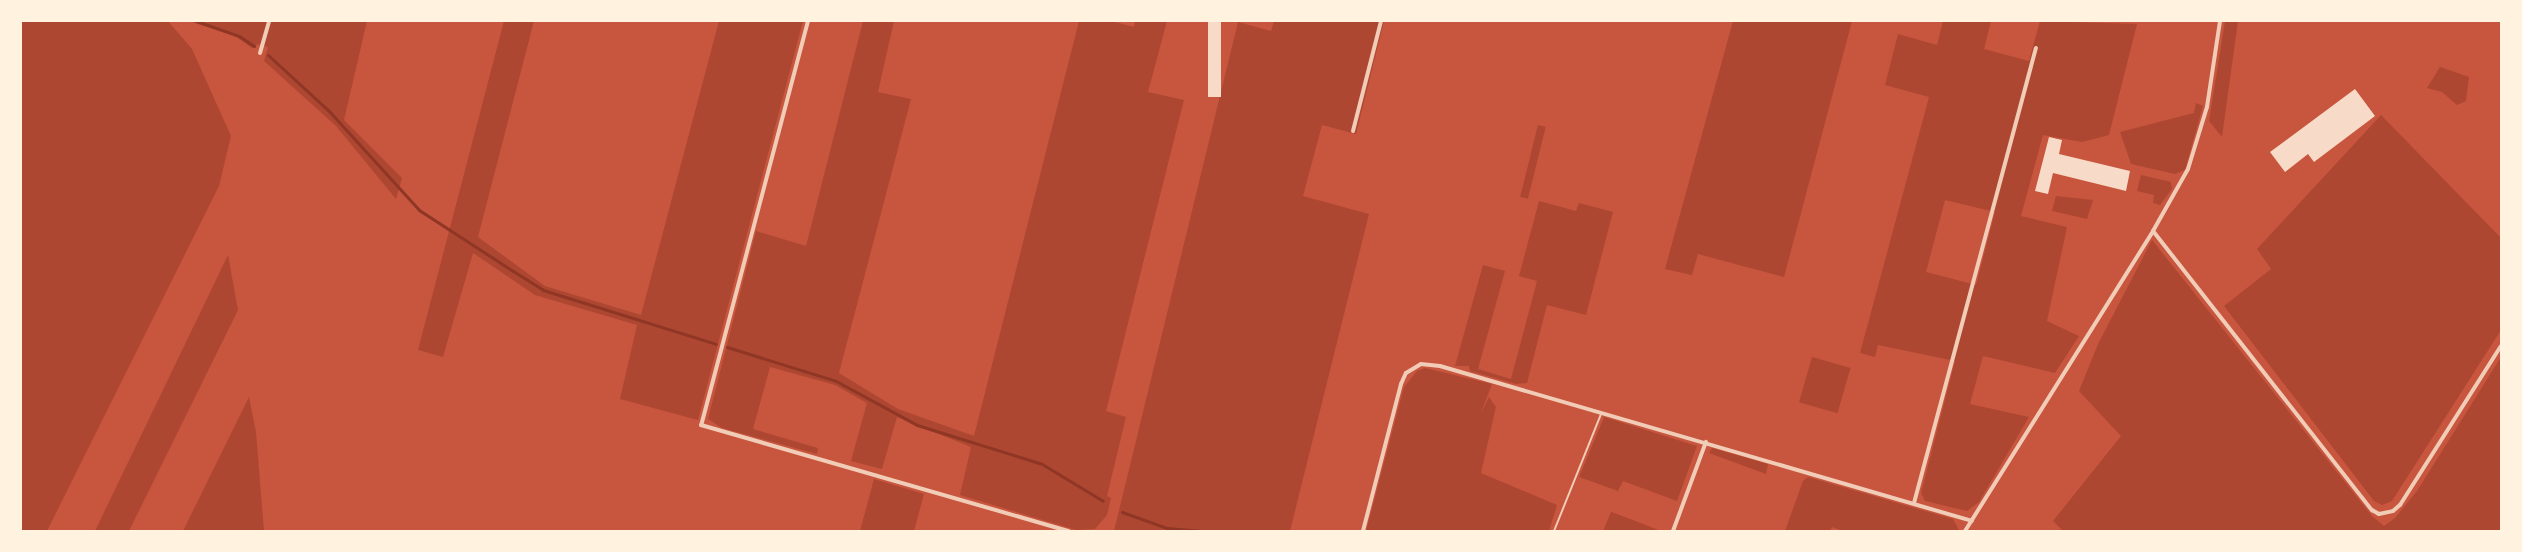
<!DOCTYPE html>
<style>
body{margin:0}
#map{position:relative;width:2522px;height:552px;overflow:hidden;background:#c8553d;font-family:Barlow,sans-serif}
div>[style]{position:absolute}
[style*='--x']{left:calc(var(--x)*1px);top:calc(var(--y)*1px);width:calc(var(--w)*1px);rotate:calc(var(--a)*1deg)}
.green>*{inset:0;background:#ae4732;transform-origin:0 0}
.stream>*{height:3px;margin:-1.5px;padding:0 1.5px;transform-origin:1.5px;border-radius:1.5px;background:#8f3625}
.building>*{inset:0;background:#f7dbc8;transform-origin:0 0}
.service>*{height:2px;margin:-1px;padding:0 1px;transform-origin:1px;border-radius:1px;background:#f1ccb7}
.minor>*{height:4px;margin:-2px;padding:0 2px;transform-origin:2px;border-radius:2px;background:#f1ccb7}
span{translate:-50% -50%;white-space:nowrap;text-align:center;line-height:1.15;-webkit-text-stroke:5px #fff3e0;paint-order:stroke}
.frame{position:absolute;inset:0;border:22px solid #fff3e0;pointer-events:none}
</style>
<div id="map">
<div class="green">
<div style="clip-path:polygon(21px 21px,168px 21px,192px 49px,231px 136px,219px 186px,47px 531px,21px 531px)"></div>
<div style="clip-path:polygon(189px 21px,367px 21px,344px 120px,402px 178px,396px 199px,336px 126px,264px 61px,268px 47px,258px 44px,252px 48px,235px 36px)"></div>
<div style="clip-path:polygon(504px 21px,534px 21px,478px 237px,545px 286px,641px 315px,719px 21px,803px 21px,698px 420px,620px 399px,637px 325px,535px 295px,473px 253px,443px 357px,418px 350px)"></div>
<div style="clip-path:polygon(863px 21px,894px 21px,878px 92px,911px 99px,839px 373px,898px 409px,974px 436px,1079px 21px,1111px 21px,1134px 27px,1135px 21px,1167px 21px,1148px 92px,1184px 100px,1106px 411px,1126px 417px,1107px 496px,1111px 498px,1107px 515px,1095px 529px,1076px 530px,960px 495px,971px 447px,897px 417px,882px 469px,851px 461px,867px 403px,835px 385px,770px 367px,753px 429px,818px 448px,817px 454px,722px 428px,708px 419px,756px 231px,806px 246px)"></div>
<div style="clip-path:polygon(1274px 21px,1384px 21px,1356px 134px,1322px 125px,1303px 196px,1369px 214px,1290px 531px,1114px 531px,1238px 22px,1271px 31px)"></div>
<div style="clip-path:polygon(1733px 21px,1852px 21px,1784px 277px,1698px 254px,1692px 275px,1665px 269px)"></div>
<div style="clip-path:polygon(evenodd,1943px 21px,1991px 21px,1984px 49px,2029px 61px,2040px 21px,2137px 24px,2109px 135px,2082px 142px,2043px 135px,2021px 216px,2067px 227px,2047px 321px,2079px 336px,2055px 373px,1983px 356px,1970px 404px,2029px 417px,1979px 502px,1967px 511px,1925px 501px,1921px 493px,1955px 361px,1878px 345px,1875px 357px,1860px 353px,1929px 97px,1885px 85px,1898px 34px,1937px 45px,1943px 21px,1945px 200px,1995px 212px,1976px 285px,1926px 272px,1945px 200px)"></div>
<div style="clip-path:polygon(2225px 21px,2238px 21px,2222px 137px,2209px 121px)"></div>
<div style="clip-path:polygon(2440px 67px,2469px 77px,2466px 101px,2457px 105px,2442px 92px,2427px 88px)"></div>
<div style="clip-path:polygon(2196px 103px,2203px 106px,2185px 170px,2175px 174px,2131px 164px,2120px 132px,2194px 113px)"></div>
<div style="clip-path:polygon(2381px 115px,2501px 238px,2501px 330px,2392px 501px,2382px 505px,2374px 501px,2224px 306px,2271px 269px,2257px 249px)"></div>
<div style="left:1538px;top:125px;width:8px;height:74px;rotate:14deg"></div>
<div style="clip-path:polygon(2141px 175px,2171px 182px,2172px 189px,2160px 205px,2153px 203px,2154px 195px,2137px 191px)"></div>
<div style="clip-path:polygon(2056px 196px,2093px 200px,2087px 219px,2052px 211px)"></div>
<div style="clip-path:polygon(1539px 201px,1576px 211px,1579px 203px,1613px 212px,1586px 315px,1547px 305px,1527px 383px,1516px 384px,1470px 371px,1469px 366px,1455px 366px,1483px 265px,1505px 271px,1478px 369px,1511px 379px,1537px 281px,1519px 276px)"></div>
<div style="clip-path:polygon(2152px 240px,2372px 516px,2384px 526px,2395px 518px,2417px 491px,2501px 357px,2501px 531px,2063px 531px,2053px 521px,2121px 436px,2079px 391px,2098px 344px)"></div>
<div style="clip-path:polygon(228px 255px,238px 310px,129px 531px,95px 531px)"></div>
<div style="left:1812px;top:357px;width:40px;height:47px;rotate:16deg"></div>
<div style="clip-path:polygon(1425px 368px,1492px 384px,1481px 413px,1489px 397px,1496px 407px,1481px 473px,1557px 505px,1549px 531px,1366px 531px,1404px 387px,1417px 371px)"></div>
<div style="clip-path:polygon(249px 397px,256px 432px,264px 531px,183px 531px)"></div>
<div style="clip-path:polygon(1604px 417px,1697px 446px,1677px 501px,1623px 481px,1618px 491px,1579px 477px)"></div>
<div style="clip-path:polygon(1712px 448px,1768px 464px,1766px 474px,1709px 453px)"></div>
<div style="clip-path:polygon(1808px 477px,1953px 519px,1959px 530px,1843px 531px,1832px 527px,1830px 531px,1785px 531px,1803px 481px)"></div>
<div style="clip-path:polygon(874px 479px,924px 494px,914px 531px,860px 531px)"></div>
<div style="clip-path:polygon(1611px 512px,1633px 520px,1661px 531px,1603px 531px)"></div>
</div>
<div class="stream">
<div style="--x:196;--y:21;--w:46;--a:19.2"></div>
<div style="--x:239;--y:36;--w:18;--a:34"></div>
<div style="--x:268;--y:55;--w:83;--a:42.6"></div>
<div style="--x:329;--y:111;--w:134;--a:47.7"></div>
<div style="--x:419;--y:210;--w:112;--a:33"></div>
<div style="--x:513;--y:271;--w:36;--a:32"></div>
<div style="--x:543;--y:290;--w:181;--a:17.3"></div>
<div style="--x:727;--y:347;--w:114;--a:17.3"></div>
<div style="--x:836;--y:381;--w:92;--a:28.5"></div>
<div style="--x:917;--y:425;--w:131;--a:17.3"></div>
<div style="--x:1042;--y:464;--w:71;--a:31.2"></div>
<div style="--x:1122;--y:512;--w:48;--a:19.6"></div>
<div style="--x:1167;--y:528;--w:35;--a:5"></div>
</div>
<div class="building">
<div style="left:1208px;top:21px;width:13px;height:76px"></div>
<div style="clip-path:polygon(2355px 89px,2375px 116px,2314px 162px,2308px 154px,2285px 172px,2270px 152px)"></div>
<div style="clip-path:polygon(2049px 137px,2062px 140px,2059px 154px,2130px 171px,2126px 191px,2053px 173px,2048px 194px,2035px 191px)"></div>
</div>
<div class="service">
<div style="--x:1554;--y:531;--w:126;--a:-68.1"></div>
</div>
<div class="minor">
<div style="--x:808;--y:21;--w:418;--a:104.8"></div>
<div style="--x:701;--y:425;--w:383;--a:16.1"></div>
<div style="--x:260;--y:53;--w:33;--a:-74"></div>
<div style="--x:1353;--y:131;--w:114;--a:-75.7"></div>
<div style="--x:2153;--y:231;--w:355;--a:51.9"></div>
<div style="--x:2372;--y:510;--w:8;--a:30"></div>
<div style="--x:2379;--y:514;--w:14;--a:-12"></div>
<div style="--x:2393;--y:511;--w:9;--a:-41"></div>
<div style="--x:2400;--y:505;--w:188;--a:-57.6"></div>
<div style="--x:1914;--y:503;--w:471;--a:-75"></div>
<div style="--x:1363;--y:531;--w:152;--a:-75.5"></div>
<div style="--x:1401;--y:384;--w:12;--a:-66"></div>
<div style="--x:1406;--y:373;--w:17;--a:-31"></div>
<div style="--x:1421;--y:364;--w:19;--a:6"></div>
<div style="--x:1440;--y:366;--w:554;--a:16.24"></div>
<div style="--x:1673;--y:531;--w:95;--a:-69.7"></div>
<div style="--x:1965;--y:531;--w:354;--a:-57.9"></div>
<div style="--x:2153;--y:231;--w:71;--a:-60.6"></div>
<div style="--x:2188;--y:169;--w:65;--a:-73"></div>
<div style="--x:2207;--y:107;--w:87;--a:-81.4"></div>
</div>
<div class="frame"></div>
</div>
